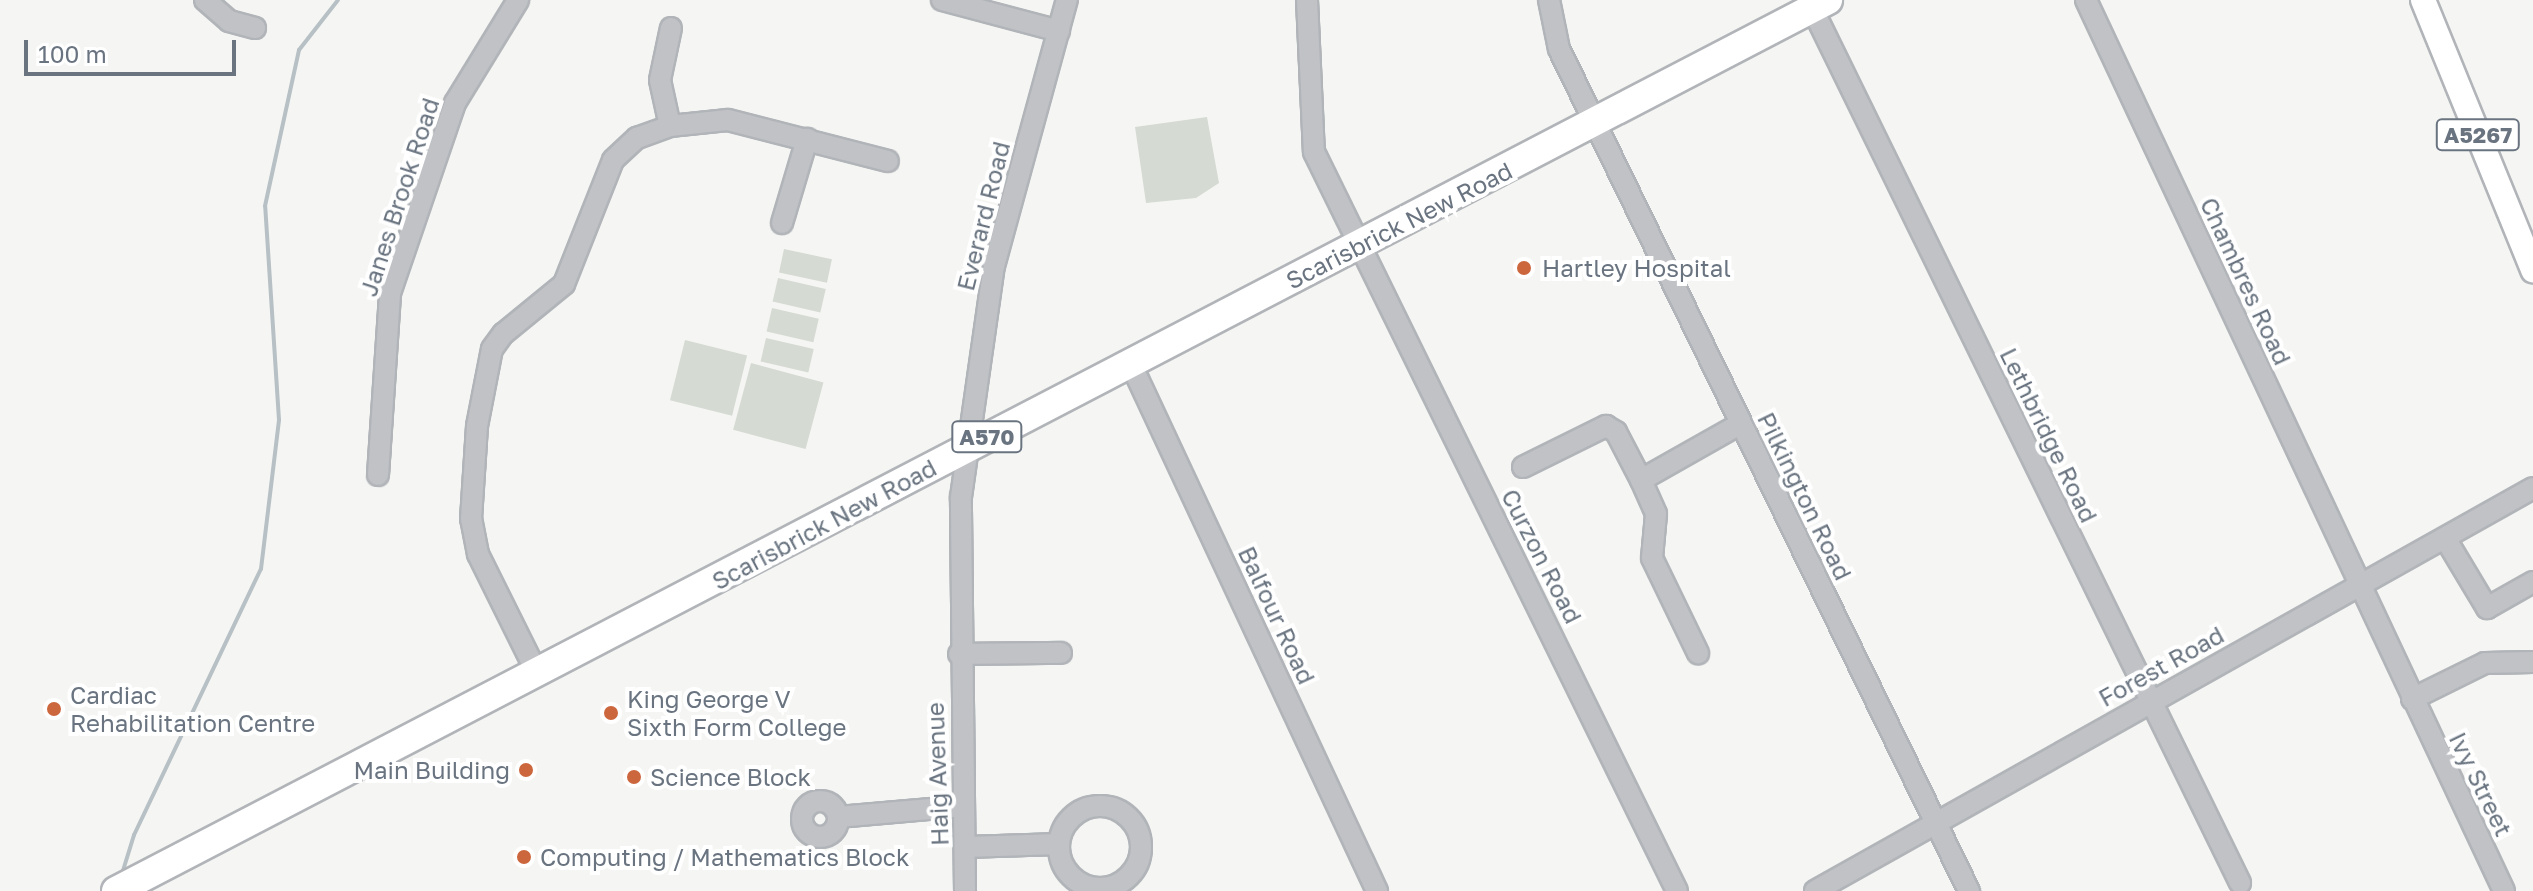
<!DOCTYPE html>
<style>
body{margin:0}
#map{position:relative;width:2533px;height:891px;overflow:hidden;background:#f5f6f3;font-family:"Golos Text",sans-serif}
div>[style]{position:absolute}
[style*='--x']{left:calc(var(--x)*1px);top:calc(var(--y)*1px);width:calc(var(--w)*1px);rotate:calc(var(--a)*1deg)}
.green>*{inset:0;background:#d5dad3;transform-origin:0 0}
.stream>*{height:4px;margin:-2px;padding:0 2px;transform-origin:2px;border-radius:2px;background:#b7c0c5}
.roads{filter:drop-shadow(2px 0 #b1b4b8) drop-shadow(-2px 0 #b1b4b8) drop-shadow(0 2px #b1b4b8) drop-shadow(0 -2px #b1b4b8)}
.minor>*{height:20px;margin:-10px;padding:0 10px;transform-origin:10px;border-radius:10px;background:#c0c2c6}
.minor>.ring{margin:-10px;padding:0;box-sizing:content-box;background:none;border:20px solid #c0c2c6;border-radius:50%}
.major>*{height:24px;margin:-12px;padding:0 12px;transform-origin:12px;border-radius:12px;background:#fff}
.highway>*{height:28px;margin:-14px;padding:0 14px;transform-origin:14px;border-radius:14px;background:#fff}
.dots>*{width:22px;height:22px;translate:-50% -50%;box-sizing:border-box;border:4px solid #fff;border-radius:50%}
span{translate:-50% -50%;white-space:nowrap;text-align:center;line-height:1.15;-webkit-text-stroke:8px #fff;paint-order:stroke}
.shield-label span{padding:2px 6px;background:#fff;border:2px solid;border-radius:6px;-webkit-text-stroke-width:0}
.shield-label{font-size:22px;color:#697480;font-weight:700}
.street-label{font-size:24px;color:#697480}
.poi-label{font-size:24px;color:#697480}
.left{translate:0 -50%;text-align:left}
.right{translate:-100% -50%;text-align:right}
.scale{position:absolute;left:24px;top:40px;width:212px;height:36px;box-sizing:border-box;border:4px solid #697480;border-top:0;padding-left:10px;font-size:24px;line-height:28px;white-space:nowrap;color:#697480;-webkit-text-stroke:6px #fff;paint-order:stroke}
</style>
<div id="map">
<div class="green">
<div style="clip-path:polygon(1207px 117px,1219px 183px,1196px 198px,1146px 203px,1135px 127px)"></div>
<div style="left:784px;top:249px;width:49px;height:24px;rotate:12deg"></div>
<div style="left:778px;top:278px;width:49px;height:24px;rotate:13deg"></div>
<div style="left:772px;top:308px;width:48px;height:24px;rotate:13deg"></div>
<div style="left:766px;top:338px;width:49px;height:24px;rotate:13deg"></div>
<div style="left:685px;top:340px;width:64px;height:62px;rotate:14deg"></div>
<div style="left:751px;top:363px;width:75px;height:69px;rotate:15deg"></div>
</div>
<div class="stream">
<div style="--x:121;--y:877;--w:44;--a:-72.8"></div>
<div style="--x:134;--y:835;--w:295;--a:-64.5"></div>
<div style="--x:261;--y:569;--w:150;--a:-83.1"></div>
<div style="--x:279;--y:420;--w:214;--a:-93.7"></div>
<div style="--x:265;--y:206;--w:160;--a:-77.7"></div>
<div style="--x:299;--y:50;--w:63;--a:-52"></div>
</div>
<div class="roads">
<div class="minor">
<div style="--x:205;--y:0;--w:32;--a:41"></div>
<div style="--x:229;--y:21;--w:27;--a:15"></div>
<div style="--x:942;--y:0;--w:121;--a:14.8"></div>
<div style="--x:1307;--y:0;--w:152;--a:87.4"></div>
<div style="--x:1314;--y:152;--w:823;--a:63.84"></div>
<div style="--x:1549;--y:0;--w:50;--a:78.5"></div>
<div style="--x:1559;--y:49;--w:937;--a:64.04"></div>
<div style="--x:2086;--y:0;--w:984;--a:64.87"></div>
<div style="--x:1812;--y:8;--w:974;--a:63.93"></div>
<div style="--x:670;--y:126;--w:47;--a:-102.3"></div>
<div style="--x:660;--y:80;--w:53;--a:-78.1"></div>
<div style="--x:782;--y:223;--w:88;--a:-73.4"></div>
<div style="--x:1130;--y:362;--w:584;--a:64.97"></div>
<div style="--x:1523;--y:467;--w:93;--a:-26.3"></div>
<div style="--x:1606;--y:426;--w:12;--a:31"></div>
<div style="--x:1616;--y:432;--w:54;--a:62.5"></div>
<div style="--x:1641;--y:480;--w:114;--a:-29.5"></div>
<div style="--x:378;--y:475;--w:182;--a:-86.2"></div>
<div style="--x:390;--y:293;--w:201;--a:-71.1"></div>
<div style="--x:455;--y:103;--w:121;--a:-58.5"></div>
<div style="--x:1641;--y:480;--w:37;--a:66"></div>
<div style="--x:1656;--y:514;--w:44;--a:95.2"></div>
<div style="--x:1652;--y:558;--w:106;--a:64.2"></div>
<div style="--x:2445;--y:538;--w:82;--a:59"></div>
<div style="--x:2487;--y:608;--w:53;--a:-29.5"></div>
<div style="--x:959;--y:654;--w:102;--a:-0.6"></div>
<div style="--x:537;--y:673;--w:133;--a:-116.4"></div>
<div style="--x:478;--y:554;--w:36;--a:-101"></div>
<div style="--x:471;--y:519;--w:93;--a:-86.3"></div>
<div style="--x:477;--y:426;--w:78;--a:-79"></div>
<div style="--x:492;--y:349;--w:19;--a:-54"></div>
<div style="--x:503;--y:334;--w:79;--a:-39.3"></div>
<div style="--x:564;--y:284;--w:133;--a:-68.4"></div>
<div style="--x:613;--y:160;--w:33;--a:-43"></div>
<div style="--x:637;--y:138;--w:35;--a:-20"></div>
<div style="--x:670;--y:126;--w:58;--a:-5.9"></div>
<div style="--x:728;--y:120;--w:165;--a:14.4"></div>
<div style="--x:2412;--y:699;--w:81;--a:-26.3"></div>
<div style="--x:2485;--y:663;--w:48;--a:-1.2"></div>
<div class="ring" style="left:802px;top:801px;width:16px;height:16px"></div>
<div class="ring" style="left:1059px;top:806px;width:62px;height:62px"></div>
<div style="--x:838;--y:817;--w:125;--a:-5"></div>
<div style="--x:966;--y:847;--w:93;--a:-1.8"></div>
<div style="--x:965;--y:891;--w:394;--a:-90.6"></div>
<div style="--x:961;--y:497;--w:233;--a:-81.9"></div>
<div style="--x:994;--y:266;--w:276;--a:-74.7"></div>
<div style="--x:1815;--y:891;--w:823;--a:-29.3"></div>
</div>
<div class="major">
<div style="--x:2423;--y:0;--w:292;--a:67.8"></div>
</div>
<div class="highway">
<div style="--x:116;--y:891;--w:1930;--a:-27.49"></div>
</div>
</div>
<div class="dots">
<div style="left:1524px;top:268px;background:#cc663d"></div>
<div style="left:54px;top:709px;background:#cc663d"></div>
<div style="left:611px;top:713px;background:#cc663d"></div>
<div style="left:526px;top:770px;background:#cc663d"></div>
<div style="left:634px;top:777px;background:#cc663d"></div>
<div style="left:524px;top:857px;background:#cc663d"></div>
</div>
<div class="shield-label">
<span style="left:2478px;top:135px">A5267</span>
<span style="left:987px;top:437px">A570</span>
</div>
<div class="street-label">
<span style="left:399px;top:197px;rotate:-72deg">Janes Brook Road</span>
<span style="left:983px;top:216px;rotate:-76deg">Everard Road</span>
<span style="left:1399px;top:225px;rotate:-27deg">Scarisbrick New Road</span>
<span style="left:2246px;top:281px;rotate:65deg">Chambres Road</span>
<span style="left:2049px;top:435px;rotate:64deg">Lethbridge Road</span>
<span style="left:1805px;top:496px;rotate:64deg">Pilkington Road</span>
<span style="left:824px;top:524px;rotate:-28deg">Scarisbrick New Road</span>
<span style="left:1542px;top:556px;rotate:63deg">Curzon Road</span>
<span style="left:1277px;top:615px;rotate:65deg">Balfour Road</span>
<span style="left:2161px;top:666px;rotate:-29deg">Forest Road</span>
<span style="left:937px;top:774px;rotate:-92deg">Haig Avenue</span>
<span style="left:2481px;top:784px;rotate:64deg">Ivy Street</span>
</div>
<div class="poi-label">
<span class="left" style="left:1542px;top:268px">Hartley Hospital</span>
<span class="left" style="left:70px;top:709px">Cardiac<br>Rehabilitation Centre</span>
<span class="left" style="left:627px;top:713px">King George V<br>Sixth Form College</span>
<span class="right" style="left:510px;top:770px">Main Building</span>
<span class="left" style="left:650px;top:777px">Science Block</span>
<span class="left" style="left:540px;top:857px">Computing / Mathematics Block</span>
</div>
<div class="scale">100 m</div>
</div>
